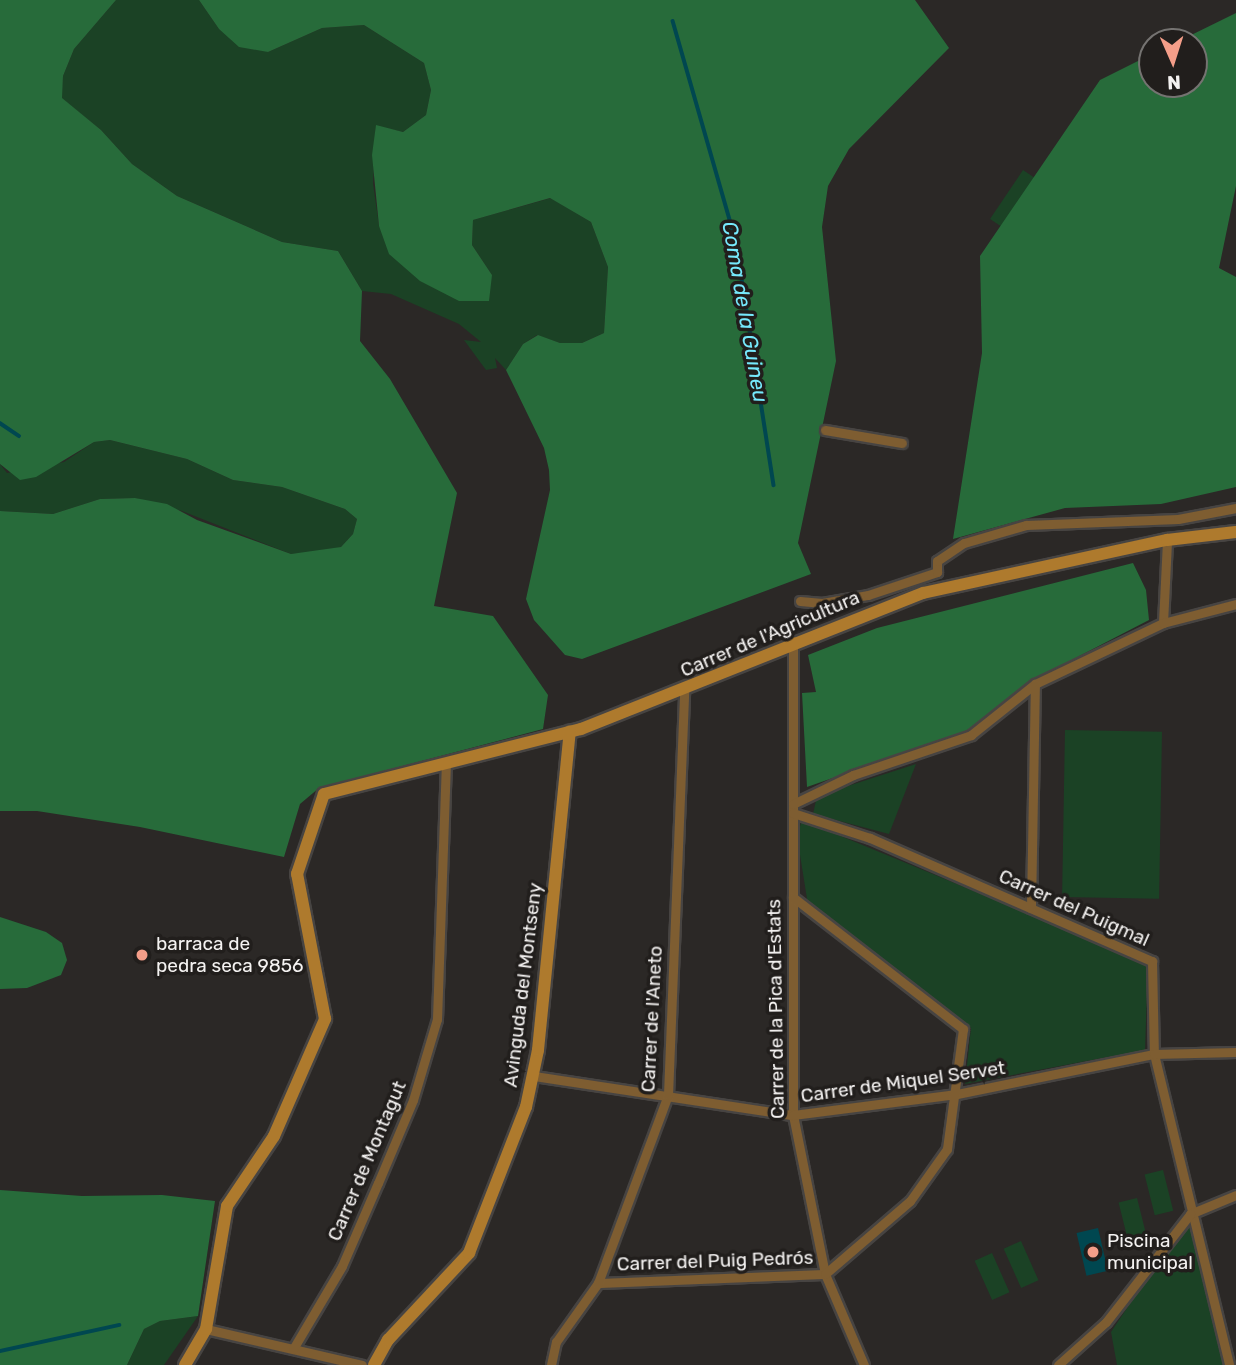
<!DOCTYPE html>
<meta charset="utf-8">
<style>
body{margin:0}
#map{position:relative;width:1236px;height:1365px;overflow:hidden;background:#2b2826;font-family:Rubik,sans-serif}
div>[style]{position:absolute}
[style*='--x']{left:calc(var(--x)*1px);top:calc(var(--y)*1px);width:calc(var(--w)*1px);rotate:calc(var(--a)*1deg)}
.green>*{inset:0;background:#1b4225;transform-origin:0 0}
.forest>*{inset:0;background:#276b3a}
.water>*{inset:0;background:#004750;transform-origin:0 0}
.stream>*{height:3.5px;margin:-1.75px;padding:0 1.75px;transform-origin:1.75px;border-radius:1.75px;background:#004750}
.roads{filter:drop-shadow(2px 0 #474442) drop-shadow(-2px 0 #474442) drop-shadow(0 2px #474442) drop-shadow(0 -2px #474442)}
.street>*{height:9px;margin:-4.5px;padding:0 4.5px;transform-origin:4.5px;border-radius:4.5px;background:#7e5d31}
.secondary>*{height:12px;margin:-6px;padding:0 6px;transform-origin:6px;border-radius:6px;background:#ae7a2d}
.dots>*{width:19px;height:19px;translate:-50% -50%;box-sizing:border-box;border:4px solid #211e1c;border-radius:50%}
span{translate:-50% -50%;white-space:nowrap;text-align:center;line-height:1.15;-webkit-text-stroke:7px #211e1c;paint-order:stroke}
.street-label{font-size:19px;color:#f4f2f1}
.poi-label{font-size:19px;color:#f4f2f1}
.left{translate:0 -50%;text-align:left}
.water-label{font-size:21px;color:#76e9fc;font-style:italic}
.north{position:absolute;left:1138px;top:28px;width:70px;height:70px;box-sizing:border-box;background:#211e1c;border:2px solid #757371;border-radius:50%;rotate:177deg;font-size:19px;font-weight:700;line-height:28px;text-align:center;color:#f4f2f1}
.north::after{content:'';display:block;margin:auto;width:24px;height:32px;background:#f49e89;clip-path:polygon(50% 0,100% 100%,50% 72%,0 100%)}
</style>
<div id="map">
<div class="green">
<div style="clip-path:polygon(116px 0,199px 0,219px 29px,268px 52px,322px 28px,364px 25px,424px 63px,431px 90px,426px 115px,403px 132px,376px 126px,373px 183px,379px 226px,492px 275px,472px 245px,473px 220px,551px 198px,591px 222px,608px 267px,604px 333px,582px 343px,560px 343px,537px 335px,523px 344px,506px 370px,495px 358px,497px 368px,486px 370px,464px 340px,481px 342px,459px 324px,391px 294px,362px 291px,338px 251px,282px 242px,177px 196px,132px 164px,101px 130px,61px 98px,63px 76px,74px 49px)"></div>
<div style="left:1023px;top:170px;width:14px;height:59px;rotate:34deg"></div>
<div style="clip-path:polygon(110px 440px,187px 459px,233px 480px,282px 487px,345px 509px,357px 519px,353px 534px,341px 547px,326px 552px,291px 554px,182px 511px,135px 498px,100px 499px,53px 514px,0 511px,0 464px,7px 473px,64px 462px,94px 442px)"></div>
<div style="left:1065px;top:730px;width:97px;height:167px;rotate:1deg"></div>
<div style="clip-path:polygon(916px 764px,889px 834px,813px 814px,817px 796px)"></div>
<div style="clip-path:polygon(802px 820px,1148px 963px,1145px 1050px,965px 1084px,971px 1028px,808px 905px,797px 836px)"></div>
<div style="left:1163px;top:1170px;width:42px;height:19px;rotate:76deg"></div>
<div style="left:1137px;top:1198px;width:42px;height:19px;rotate:76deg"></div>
<div style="clip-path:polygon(1190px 1214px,1229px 1365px,1117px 1365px,1111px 1332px)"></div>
<div style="left:1021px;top:1241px;width:43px;height:19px;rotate:66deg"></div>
<div style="left:992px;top:1253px;width:43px;height:19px;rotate:66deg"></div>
<div style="clip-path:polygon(198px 1316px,164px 1365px,127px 1365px,144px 1329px,160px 1321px)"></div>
</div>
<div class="forest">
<div style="clip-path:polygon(0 0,116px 0,74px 49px,63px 76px,62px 98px,101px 130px,132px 164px,177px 196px,282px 242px,338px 251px,362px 291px,360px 341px,390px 379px,457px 493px,434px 606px,493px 616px,548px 695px,543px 729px,319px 788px,300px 804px,284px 857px,140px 827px,37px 811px,0 811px,0 511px,53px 514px,100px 499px,135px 498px,167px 504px,197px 520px,291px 554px,341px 547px,353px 534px,357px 519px,345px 509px,282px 487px,233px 480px,187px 459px,110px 440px,94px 442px,36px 477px,20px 480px,0 464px)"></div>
<div style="clip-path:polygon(199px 0,915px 0,949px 48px,849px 149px,828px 186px,822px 227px,836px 361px,798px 543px,811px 574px,582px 659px,565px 655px,534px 620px,526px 599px,550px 490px,549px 470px,544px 448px,506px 370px,523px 344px,538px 335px,560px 343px,582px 343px,604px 333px,608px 267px,591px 222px,550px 198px,473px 220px,472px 245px,492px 275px,489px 301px,459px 301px,420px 281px,389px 254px,379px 226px,372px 155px,376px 125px,403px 132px,426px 115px,431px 90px,424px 63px,364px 25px,322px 28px,268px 52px,239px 47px,219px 29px)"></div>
<div style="clip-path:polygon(1236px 13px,1236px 186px,1219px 268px,1236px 277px,1236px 487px,1161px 504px,1065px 508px,953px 539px,982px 353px,980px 256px,1100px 80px,1152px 54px,1152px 84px,1194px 84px,1194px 42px,1177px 42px)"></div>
<div style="clip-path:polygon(1133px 563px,1146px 590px,1149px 620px,1033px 680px,967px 731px,807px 787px,802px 693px,816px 692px,808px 655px,877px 628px)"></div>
<div style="clip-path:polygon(0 917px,46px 932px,62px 943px,67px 960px,61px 975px,27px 988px,0 989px)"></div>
<div style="clip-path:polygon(0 1190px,82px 1196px,162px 1195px,215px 1201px,198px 1316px,160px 1321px,144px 1329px,127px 1365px,0 1365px)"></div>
</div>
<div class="water">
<div style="left:1098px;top:1228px;width:44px;height:22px;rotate:77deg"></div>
</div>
<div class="stream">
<div style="--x:673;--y:21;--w:228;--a:74"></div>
<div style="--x:736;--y:240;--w:248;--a:81.2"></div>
<div style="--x:0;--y:423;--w:23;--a:34"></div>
<div style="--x:0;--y:1351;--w:122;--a:-12.3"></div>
</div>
<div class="roads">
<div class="street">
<div style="--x:825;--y:430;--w:78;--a:9.6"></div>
<div style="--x:800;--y:601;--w:22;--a:5"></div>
<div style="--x:822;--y:603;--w:47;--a:-9.9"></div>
<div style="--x:868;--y:595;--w:73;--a:-18.4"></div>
<div style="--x:937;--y:572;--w:11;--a:-90"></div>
<div style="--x:937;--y:561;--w:32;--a:-34"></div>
<div style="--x:964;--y:543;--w:65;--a:-16.2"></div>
<div style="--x:1026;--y:525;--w:152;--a:-2.3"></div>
<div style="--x:1178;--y:519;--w:59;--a:-10.7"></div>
<div style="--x:1163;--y:623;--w:83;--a:-87.2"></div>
<div style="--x:793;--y:641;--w:474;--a:90"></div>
<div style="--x:793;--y:1115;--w:162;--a:78.6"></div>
<div style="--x:825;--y:1274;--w:99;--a:66.8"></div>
<div style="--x:793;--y:804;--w:67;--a:-25.8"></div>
<div style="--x:853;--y:775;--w:125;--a:-18.7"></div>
<div style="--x:971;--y:735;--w:82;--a:-38.6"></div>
<div style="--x:1035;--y:684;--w:142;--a:-25.5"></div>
<div style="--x:1163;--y:623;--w:75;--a:-14.6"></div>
<div style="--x:793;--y:813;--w:81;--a:18"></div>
<div style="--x:870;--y:838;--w:308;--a:23.6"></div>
<div style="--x:1152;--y:961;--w:93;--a:88.8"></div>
<div style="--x:1154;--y:1054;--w:320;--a:76.4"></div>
<div style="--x:1031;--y:908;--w:224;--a:-89"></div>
<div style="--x:534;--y:1076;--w:262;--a:8.6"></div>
<div style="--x:793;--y:1115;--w:165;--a:-7.3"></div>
<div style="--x:957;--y:1094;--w:201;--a:-11.5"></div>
<div style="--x:1154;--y:1054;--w:82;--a:-1.4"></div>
<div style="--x:1190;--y:1214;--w:50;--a:-22.4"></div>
<div style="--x:598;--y:1283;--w:227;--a:-2.3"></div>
<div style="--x:825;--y:1274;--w:112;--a:-40.7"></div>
<div style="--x:910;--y:1201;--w:64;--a:-54.6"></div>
<div style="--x:947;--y:1149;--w:121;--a:-82.4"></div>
<div style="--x:963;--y:1029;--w:215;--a:-142.2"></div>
<div style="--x:206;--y:1329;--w:160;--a:13"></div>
<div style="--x:293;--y:1349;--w:96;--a:-59.4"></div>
<div style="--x:342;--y:1266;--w:90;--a:-66.6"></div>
<div style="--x:378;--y:1183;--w:90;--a:-67.1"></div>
<div style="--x:413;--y:1100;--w:84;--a:-73.5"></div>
<div style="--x:437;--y:1019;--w:255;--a:-88"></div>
<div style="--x:551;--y:1365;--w:24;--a:-78"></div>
<div style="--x:556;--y:1342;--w:72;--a:-54.6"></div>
<div style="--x:598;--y:1283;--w:201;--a:-69.6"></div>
<div style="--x:668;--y:1095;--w:404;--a:-87.7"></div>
<div style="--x:1058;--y:1365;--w:64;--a:-41.9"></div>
<div style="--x:1106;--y:1322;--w:137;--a:-52.1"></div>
</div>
<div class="secondary">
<div style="--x:185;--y:1365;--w:42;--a:-59.7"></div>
<div style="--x:206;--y:1329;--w:125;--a:-80.3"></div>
<div style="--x:227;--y:1206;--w:84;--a:-56.1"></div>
<div style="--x:274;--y:1136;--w:128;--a:-66.4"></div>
<div style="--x:325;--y:1019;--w:148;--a:-100.9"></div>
<div style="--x:297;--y:874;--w:84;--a:-71.4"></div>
<div style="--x:324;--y:794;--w:265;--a:-14.2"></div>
<div style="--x:581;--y:729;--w:368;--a:-21.7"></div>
<div style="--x:923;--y:593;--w:250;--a:-12.3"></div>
<div style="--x:1167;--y:540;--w:69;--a:-6.6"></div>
<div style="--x:374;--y:1365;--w:29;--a:-61"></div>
<div style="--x:388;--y:1340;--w:119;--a:-47"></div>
<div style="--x:469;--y:1253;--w:157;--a:-68.7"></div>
<div style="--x:526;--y:1107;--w:58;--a:-78.1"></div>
<div style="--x:538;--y:1050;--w:320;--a:-84.3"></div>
</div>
</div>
<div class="dots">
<div style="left:142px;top:955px;background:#f49e89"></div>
<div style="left:1093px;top:1252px;background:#f49e89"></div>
</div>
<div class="street-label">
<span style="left:770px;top:634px;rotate:-23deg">Carrer de l'Agricultura</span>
<span style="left:1074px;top:908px;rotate:24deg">Carrer del Puigmal</span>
<span style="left:523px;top:985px;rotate:-83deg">Avinguda del Montseny</span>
<span style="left:776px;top:1009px;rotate:-91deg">Carrer de la Pica d'Estats</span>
<span style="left:652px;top:1019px;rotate:-87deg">Carrer de l'Aneto</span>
<span style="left:903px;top:1082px;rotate:-8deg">Carrer de Miquel Servet</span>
<span style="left:367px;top:1161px;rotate:-67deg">Carrer de Montagut</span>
<span style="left:715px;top:1261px;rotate:-2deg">Carrer del Puig Pedrós</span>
</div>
<div class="poi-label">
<span class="left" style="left:156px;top:955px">barraca de<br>pedra seca 9856</span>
<span class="left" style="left:1107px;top:1252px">Piscina<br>municipal</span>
</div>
<div class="water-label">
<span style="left:745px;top:312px;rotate:80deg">Coma de la Guineu</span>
</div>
<div class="north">N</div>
</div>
